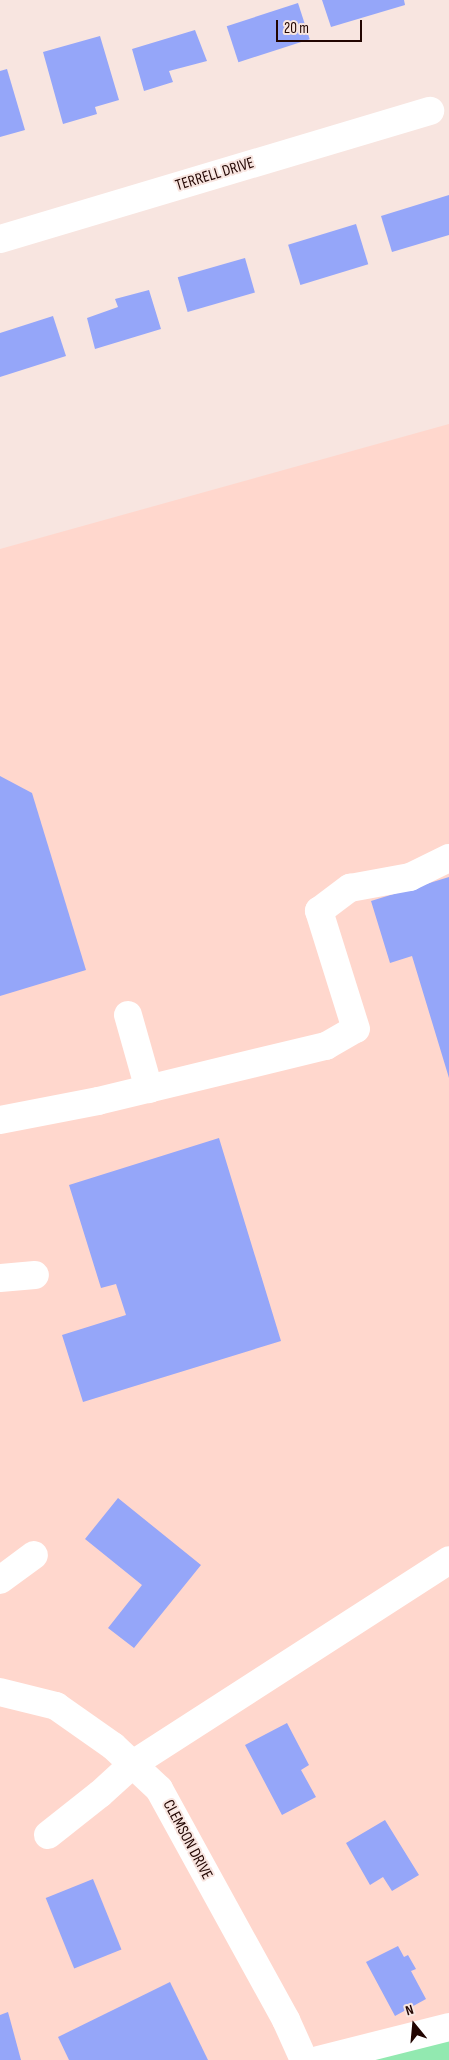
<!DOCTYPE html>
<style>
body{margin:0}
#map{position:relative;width:449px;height:2060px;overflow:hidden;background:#f8e5e0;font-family:"Sofia Sans Condensed",sans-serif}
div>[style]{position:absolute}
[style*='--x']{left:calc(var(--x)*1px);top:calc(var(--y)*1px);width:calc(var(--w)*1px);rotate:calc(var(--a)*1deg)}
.built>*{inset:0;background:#ffd7cd}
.green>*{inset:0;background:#92e9b0}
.building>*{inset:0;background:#95a6f9;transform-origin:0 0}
.minor>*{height:28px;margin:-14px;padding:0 14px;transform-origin:14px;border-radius:14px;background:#fff}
span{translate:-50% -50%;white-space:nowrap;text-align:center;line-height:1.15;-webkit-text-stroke:4px #f8e5e0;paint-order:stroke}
.street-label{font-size:16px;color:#220501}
.north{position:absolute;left:389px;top:2000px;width:50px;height:50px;-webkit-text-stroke:4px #f8e5e0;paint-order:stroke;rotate:343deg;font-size:14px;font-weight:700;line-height:20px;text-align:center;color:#220501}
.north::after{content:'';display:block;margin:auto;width:18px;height:22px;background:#220501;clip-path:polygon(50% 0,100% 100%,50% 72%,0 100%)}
.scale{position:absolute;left:276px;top:20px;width:86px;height:22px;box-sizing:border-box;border:2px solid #220501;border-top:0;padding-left:6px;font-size:15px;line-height:18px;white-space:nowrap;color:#220501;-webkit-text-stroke:4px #f8e5e0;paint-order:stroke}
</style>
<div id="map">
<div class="built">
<div style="clip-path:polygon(449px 424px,449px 2015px,346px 2060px,0 2060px,0 549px)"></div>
</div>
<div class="green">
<div style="clip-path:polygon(449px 2015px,449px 2060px,346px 2060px)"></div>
</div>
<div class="building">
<div style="clip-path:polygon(322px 0,404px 0,405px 5px,331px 27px)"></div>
<div style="left:298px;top:3px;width:38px;height:75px;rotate:72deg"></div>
<div style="clip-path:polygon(195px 30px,207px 61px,169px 71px,173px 82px,144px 91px,132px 49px)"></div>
<div style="clip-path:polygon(100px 36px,119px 100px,95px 107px,97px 114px,63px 124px,43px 52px)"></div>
<div style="clip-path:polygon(7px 69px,25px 130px,0 137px,0 71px)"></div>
<div style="clip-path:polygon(449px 195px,449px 235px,392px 252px,381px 216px)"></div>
<div style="left:356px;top:224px;width:42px;height:71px;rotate:73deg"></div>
<div style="left:245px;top:258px;width:36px;height:70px;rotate:74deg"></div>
<div style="clip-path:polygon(149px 290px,161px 329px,95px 349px,87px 318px,118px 307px,115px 299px)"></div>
<div style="clip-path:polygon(53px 316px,66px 356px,0 377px,0 333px)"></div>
<div style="clip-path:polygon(0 776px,32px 793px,86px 970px,0 996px)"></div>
<div style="clip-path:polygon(449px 877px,449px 1078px,412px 956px,390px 963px,371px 901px)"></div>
<div style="clip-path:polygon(219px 1138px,281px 1341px,83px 1402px,62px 1335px,126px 1315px,116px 1284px,101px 1288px,69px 1185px)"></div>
<div style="clip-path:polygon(118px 1498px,201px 1565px,134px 1648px,108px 1628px,142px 1585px,85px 1539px)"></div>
<div style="clip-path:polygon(287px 1723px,309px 1765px,301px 1770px,316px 1797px,282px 1815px,245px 1745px)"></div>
<div style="clip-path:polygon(385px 1820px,419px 1875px,392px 1891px,383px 1877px,370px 1885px,346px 1843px)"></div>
<div style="left:93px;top:1879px;width:76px;height:51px;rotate:68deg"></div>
<div style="clip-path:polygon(398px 1946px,404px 1957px,408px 1955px,416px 1969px,411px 1971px,426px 1999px,395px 2016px,366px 1962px)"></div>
<div style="clip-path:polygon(170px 1982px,208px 2060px,69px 2060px,58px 2037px)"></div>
<div style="clip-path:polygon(8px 2012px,21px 2060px,0 2060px,0 2015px)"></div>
</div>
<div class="minor">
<div style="--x:0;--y:239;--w:449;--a:-16.6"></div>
<div style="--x:128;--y:1015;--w:77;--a:74.2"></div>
<div style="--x:0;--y:1120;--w:100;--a:-11"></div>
<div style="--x:98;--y:1101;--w:235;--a:-13.6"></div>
<div style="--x:326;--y:1046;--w:34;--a:-30"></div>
<div style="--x:356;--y:1029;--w:124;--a:-107.4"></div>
<div style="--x:319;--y:911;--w:39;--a:-37"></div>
<div style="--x:350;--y:888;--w:61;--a:-10.4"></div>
<div style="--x:410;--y:877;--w:43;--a:-26"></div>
<div style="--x:0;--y:1278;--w:35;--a:-5"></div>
<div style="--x:0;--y:1580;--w:42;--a:-36.3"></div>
<div style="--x:0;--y:1692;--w:58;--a:14"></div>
<div style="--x:56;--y:1706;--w:70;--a:35.1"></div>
<div style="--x:113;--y:1746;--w:63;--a:43.1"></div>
<div style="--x:159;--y:1789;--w:264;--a:61.2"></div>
<div style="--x:286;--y:2020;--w:44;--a:65.8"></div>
<div style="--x:48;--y:1835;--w:66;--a:-38.3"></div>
<div style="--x:100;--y:1794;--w:45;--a:-42.3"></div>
<div style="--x:133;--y:1764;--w:376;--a:-32.8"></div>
<div style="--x:318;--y:2060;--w:135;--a:-14.1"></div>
</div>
<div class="street-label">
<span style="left:215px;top:175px;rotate:-17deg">TERRELL DRIVE</span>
<span style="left:187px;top:1840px;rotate:62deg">CLEMSON DRIVE</span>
</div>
<div class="north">N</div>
<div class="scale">20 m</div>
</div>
